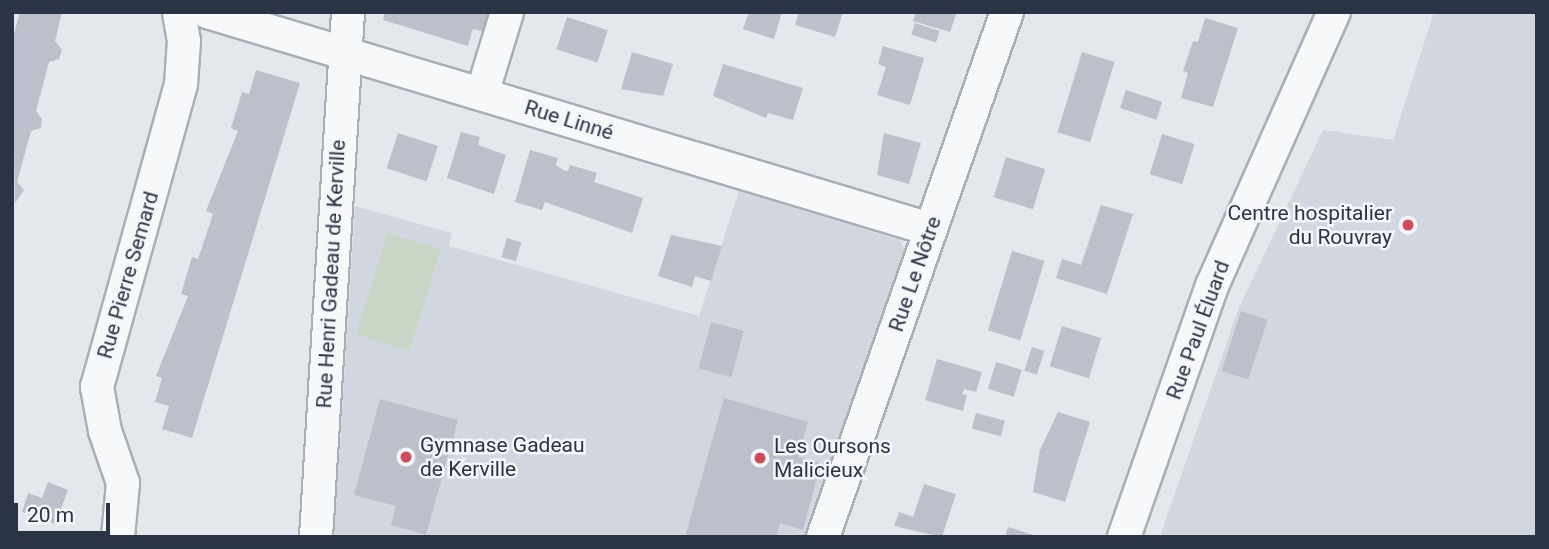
<!DOCTYPE html>
<meta charset="utf-8">
<style>
body{margin:0}
#map{position:relative;width:1549px;height:549px;overflow:hidden;background:#e4e7ec;font-family:Roboto,sans-serif}
div>[style]{position:absolute}
[style*='--x']{left:calc(var(--x)*1px);top:calc(var(--y)*1px);width:calc(var(--w)*1px);rotate:calc(var(--a)*1deg)}
.built>*{inset:0;background:#d2d6de}
.green>*{inset:0;background:#c9d6c5;transform-origin:0 0}
.building>*{inset:0;background:#bbc0ca;transform-origin:0 0}
.roads{filter:drop-shadow(2px 0 #a9aeb7) drop-shadow(-2px 0 #a9aeb7) drop-shadow(0 2px #a9aeb7) drop-shadow(0 -2px #a9aeb7)}
.minor>*{height:32px;margin:-16px;padding:0 16px;transform-origin:16px;border-radius:16px;background:#f7f8fa}
.dots>*{width:19px;height:19px;translate:-50% -50%;box-sizing:border-box;border:4px solid #f4f6f9;border-radius:50%}
span{translate:-50% -50%;white-space:nowrap;text-align:center;line-height:1.15;-webkit-text-stroke:5px #f4f6f9;paint-order:stroke}
.street-label{font-size:21px;color:#2b3445}
.poi-label{font-size:21px;color:#2b3445}
.right{translate:-100% -50%;text-align:right}
.left{translate:0 -50%;text-align:left}
.frame{position:absolute;inset:0;border:14px solid #2b3445;pointer-events:none}
.scale{position:absolute;left:14px;top:503px;width:96px;height:32px;box-sizing:border-box;border:4px solid #2b3445;border-top:0;padding-left:9px;font-size:21px;line-height:24px;white-space:nowrap;color:#2b3445;-webkit-text-stroke:5px #f4f6f9;paint-order:stroke}
</style>
<div id="map">
<div class="built">
<div style="clip-path:polygon(1434px 12px,1537px 12px,1537px 537px,1160px 537px,1238px 310px,1323px 130px,1393px 140px)"></div>
<div style="clip-path:polygon(739px 191px,900px 240px,905px 252px,806px 537px,334px 537px,355px 206px,452px 233px,449px 246px,699px 316px)"></div>
</div>
<div class="green">
<div style="left:387px;top:233px;width:56px;height:106px;rotate:17deg"></div>
</div>
<div class="building">
<div style="clip-path:polygon(20px 12px,62px 12px,55px 41px,62px 50px,59px 59px,49px 62px,36px 111px,42px 119px,41px 128px,31px 131px,17px 182px,24px 190px,15px 203px,12px 41px)"></div>
<div style="clip-path:polygon(385px 12px,494px 12px,488px 33px,473px 29px,468px 46px,383px 20px)"></div>
<div style="clip-path:polygon(749px 12px,782px 12px,774px 39px,743px 29px)"></div>
<div style="clip-path:polygon(799px 12px,843px 12px,835px 37px,795px 25px)"></div>
<div style="clip-path:polygon(916px 12px,957px 12px,950px 32px,913px 21px)"></div>
<div style="left:567px;top:17px;width:43px;height:34px;rotate:18deg"></div>
<div style="clip-path:polygon(1205px 18px,1238px 28px,1213px 107px,1181px 98px,1188px 73px,1183px 71px,1193px 41px,1198px 42px)"></div>
<div style="left:915px;top:23px;width:26px;height:12px;rotate:18deg"></div>
<div style="clip-path:polygon(883px 46px,924px 58px,910px 105px,877px 95px,886px 67px,878px 64px)"></div>
<div style="clip-path:polygon(632px 52px,673px 64px,663px 96px,621px 89px)"></div>
<div style="left:1082px;top:52px;width:34px;height:84px;rotate:17deg"></div>
<div style="clip-path:polygon(723px 64px,803px 88px,793px 120px,768px 113px,766px 118px,713px 96px)"></div>
<div style="clip-path:polygon(256px 70px,300px 83px,192px 438px,162px 429px,169px 406px,155px 402px,162px 378px,156px 376px,188px 296px,181px 294px,192px 257px,198px 259px,213px 214px,206px 211px,238px 131px,231px 128px,242px 92px,249px 94px)"></div>
<div style="left:1126px;top:90px;width:38px;height:19px;rotate:18deg"></div>
<div style="clip-path:polygon(461px 132px,480px 137px,478px 145px,506px 155px,494px 194px,447px 178px)"></div>
<div style="left:398px;top:133px;width:42px;height:37px;rotate:18deg"></div>
<div style="clip-path:polygon(884px 133px,921px 143px,909px 184px,877px 175px)"></div>
<div style="left:1162px;top:134px;width:34px;height:42px;rotate:17deg"></div>
<div style="clip-path:polygon(530px 150px,558px 158px,556px 165px,563px 170px,568px 171px,570px 165px,597px 173px,594px 182px,643px 198px,632px 233px,545px 202px,542px 210px,515px 202px)"></div>
<div style="left:1006px;top:157px;width:41px;height:42px;rotate:17deg"></div>
<div style="clip-path:polygon(1101px 205px,1133px 214px,1107px 294px,1056px 278px,1062px 259px,1081px 265px)"></div>
<div style="clip-path:polygon(671px 235px,722px 246px,711px 281px,695px 276px,692px 287px,658px 276px)"></div>
<div style="left:507px;top:238px;width:15px;height:20px;rotate:16deg"></div>
<div style="left:1012px;top:251px;width:34px;height:83px;rotate:17deg"></div>
<div style="left:1241px;top:311px;width:28px;height:63px;rotate:18deg"></div>
<div style="left:711px;top:322px;width:34px;height:48px;rotate:15deg"></div>
<div style="left:1062px;top:326px;width:41px;height:42px;rotate:17deg"></div>
<div style="left:1032px;top:347px;width:13px;height:25px;rotate:18deg"></div>
<div style="clip-path:polygon(937px 359px,982px 372px,976px 392px,964px 389px,962px 394px,967px 395px,963px 411px,925px 400px)"></div>
<div style="left:996px;top:362px;width:27px;height:28px;rotate:17deg"></div>
<div style="clip-path:polygon(724px 398px,808px 422px,798px 457px,821px 463px,803px 530px,780px 523px,776px 537px,685px 537px)"></div>
<div style="clip-path:polygon(380px 399px,458px 420px,426px 535px,391px 525px,396px 506px,354px 495px)"></div>
<div style="clip-path:polygon(1058px 412px,1090px 422px,1065px 502px,1033px 492px,1040px 450px)"></div>
<div style="left:976px;top:413px;width:30px;height:16px;rotate:15deg"></div>
<div style="clip-path:polygon(48px 482px,68px 490px,55px 524px,22px 512px,28px 493px,42px 498px)"></div>
<div style="clip-path:polygon(924px 484px,956px 494px,942px 537px,894px 526px,899px 512px,913px 517px)"></div>
<div style="clip-path:polygon(1008px 527px,1037px 536px,1037px 537px,1005px 537px)"></div>
</div>
<div class="roads">
<div class="minor">
<div style="--x:207;--y:12;--w:755;--a:16.71"></div>
<div style="--x:482;--y:94;--w:86;--a:-73"></div>
<div style="--x:118;--y:537;--w:54;--a:-84.7"></div>
<div style="--x:123;--y:483;--w:55;--a:-109.1"></div>
<div style="--x:105;--y:431;--w:45;--a:-100.3"></div>
<div style="--x:97;--y:387;--w:314;--a:-74.5"></div>
<div style="--x:181;--y:84;--w:43;--a:-86"></div>
<div style="--x:184;--y:41;--w:29;--a:-100"></div>
<div style="--x:316;--y:537;--w:526;--a:-86.51"></div>
<div style="--x:823;--y:537;--w:556;--a:-70.69"></div>
<div style="--x:1124;--y:537;--w:266;--a:-70.7"></div>
<div style="--x:1212;--y:286;--w:300;--a:-66"></div>
</div>
</div>
<div class="dots">
<div style="left:1408px;top:225px;background:#d1495b"></div>
<div style="left:406px;top:457px;background:#d1495b"></div>
<div style="left:760px;top:458px;background:#d1495b"></div>
</div>
<div class="street-label">
<span style="left:569px;top:120px;rotate:17deg">Rue Linné</span>
<span style="left:331px;top:274px;rotate:-87deg">Rue Henri Gadeau de Kerville</span>
<span style="left:915px;top:274px;rotate:-71deg">Rue Le Nôtre</span>
<span style="left:128px;top:275px;rotate:-74deg">Rue Pierre Semard</span>
<span style="left:1198px;top:330px;rotate:-70deg">Rue Paul Éluard</span>
</div>
<div class="poi-label">
<span class="right" style="left:1392px;top:225px">Centre hospitalier<br>du Rouvray</span>
<span class="left" style="left:420px;top:457px">Gymnase Gadeau<br>de Kerville</span>
<span class="left" style="left:774px;top:458px">Les Oursons<br>Malicieux</span>
</div>
<div class="frame"></div>
<div class="scale">20 m</div>
</div>
